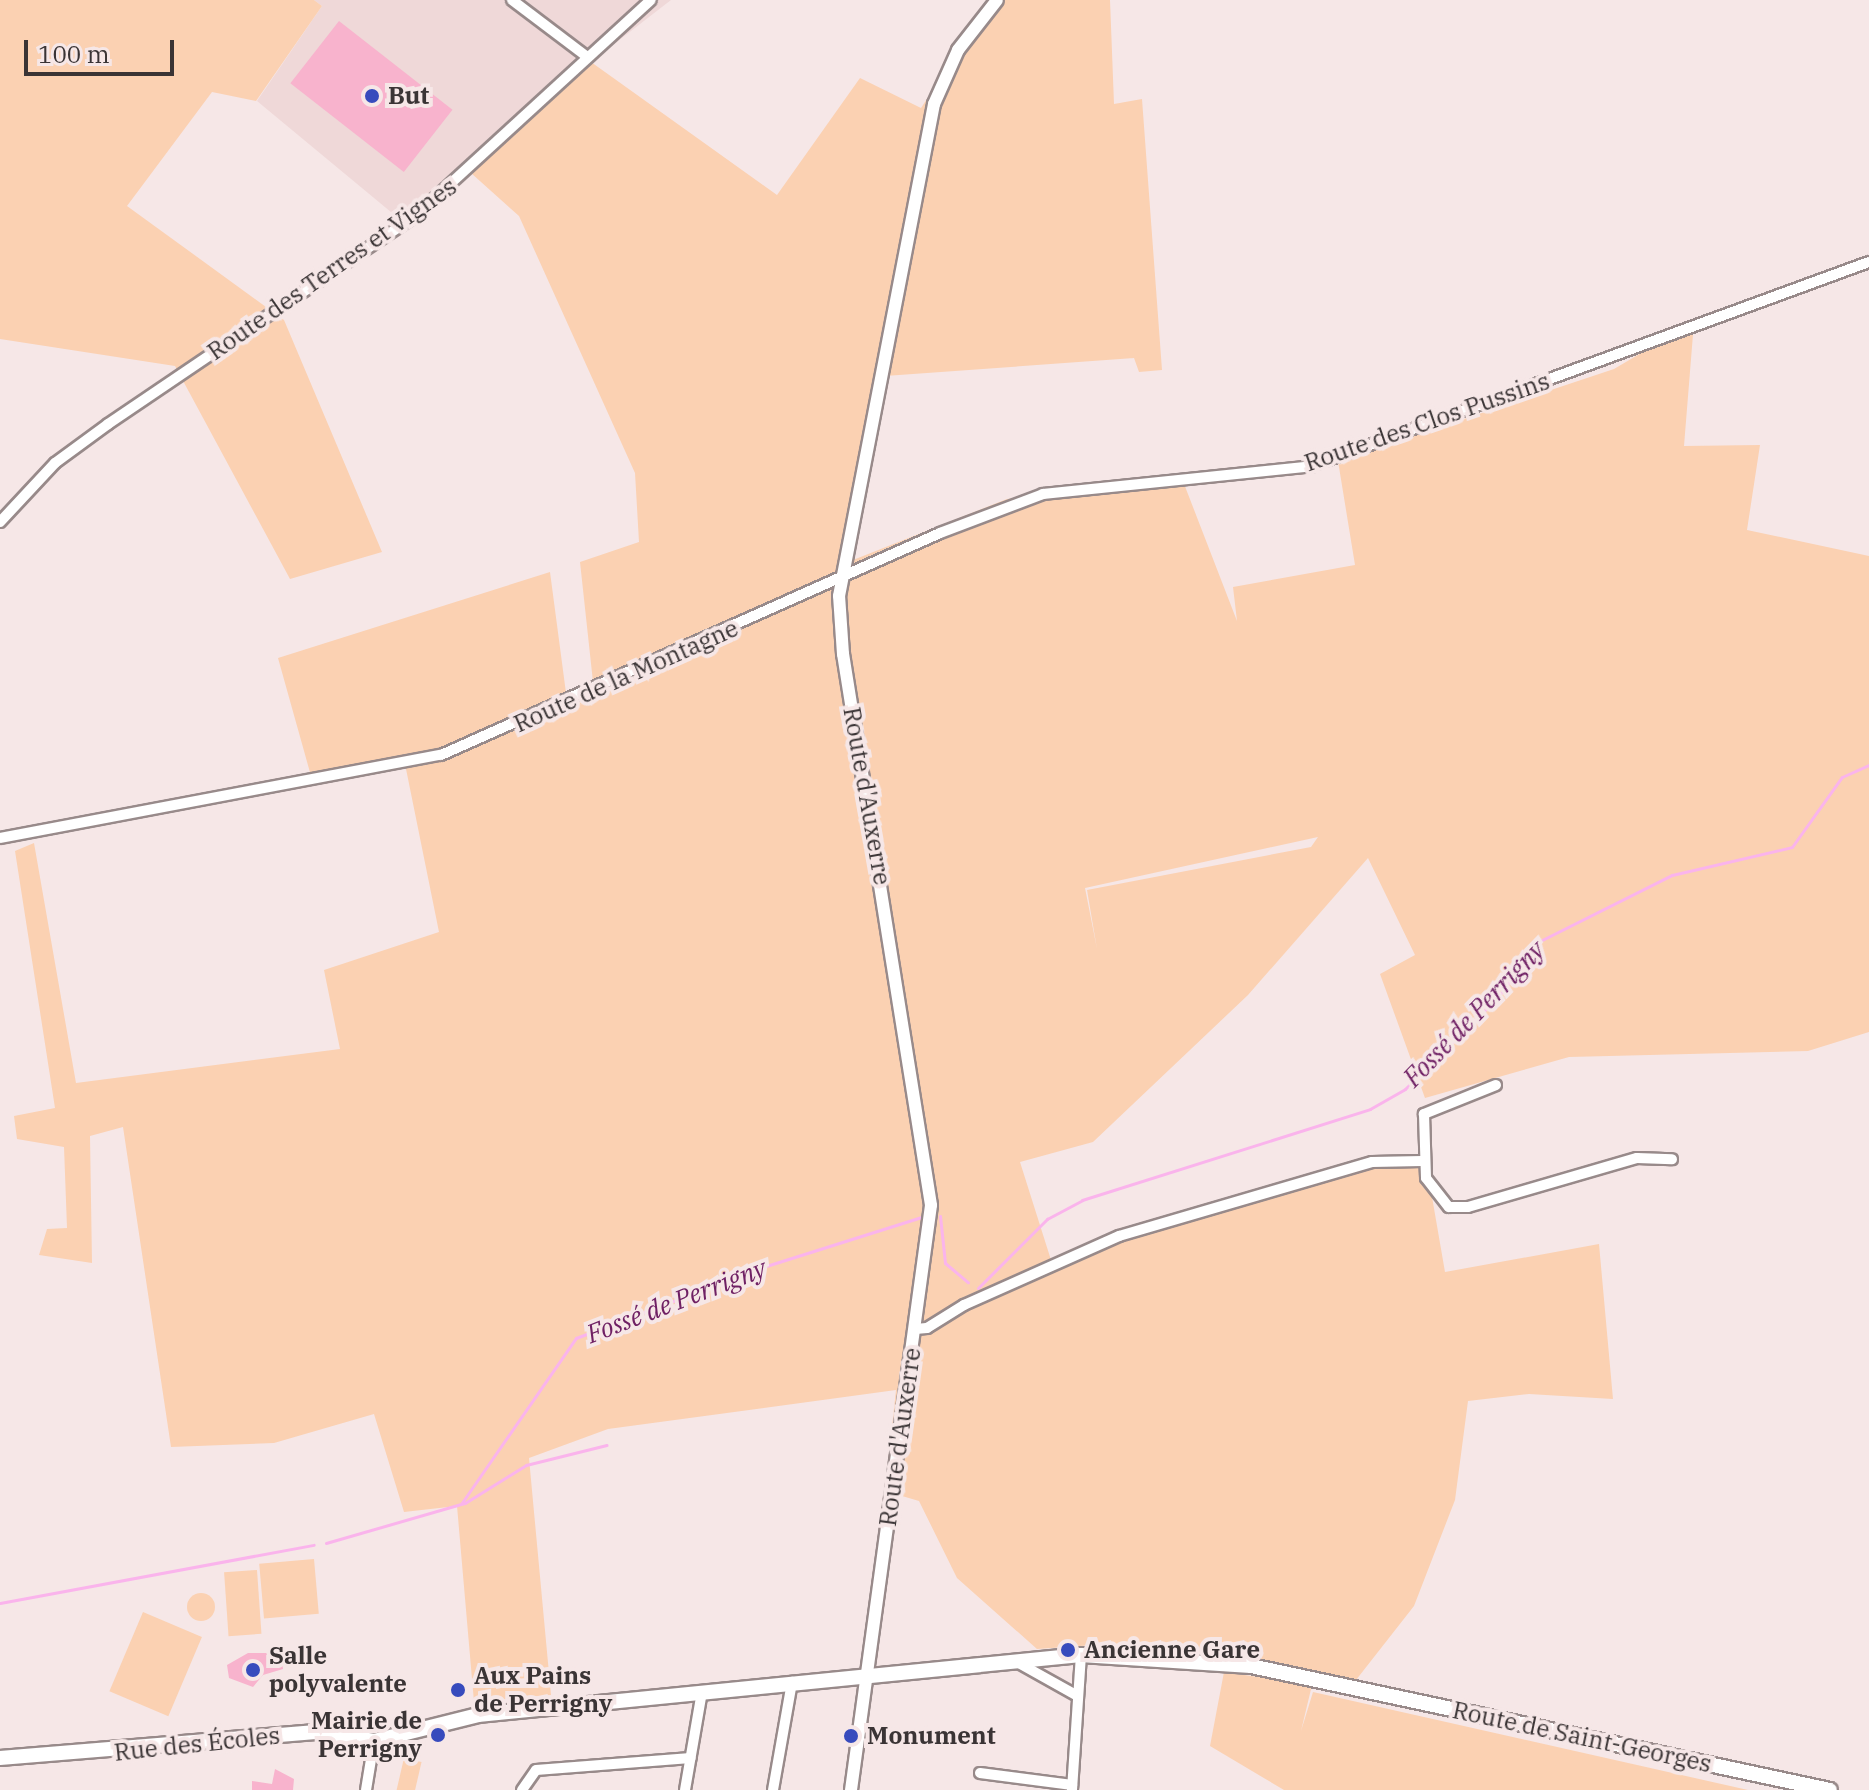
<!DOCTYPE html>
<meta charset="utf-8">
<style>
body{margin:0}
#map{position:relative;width:1869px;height:1790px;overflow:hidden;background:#f6e7e7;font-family:"IBM Plex Serif",serif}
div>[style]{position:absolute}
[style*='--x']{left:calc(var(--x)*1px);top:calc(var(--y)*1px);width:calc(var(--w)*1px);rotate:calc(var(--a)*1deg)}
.built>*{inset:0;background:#efd8d8}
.green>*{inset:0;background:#fbd1b2;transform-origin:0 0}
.round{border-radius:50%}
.stream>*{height:3px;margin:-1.5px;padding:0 1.5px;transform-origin:1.5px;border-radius:1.5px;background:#fab4ec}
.building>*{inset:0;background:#f8b3cd;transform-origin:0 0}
.roads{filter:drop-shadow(2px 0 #988a8a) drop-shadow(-2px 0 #988a8a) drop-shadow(0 2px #988a8a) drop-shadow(0 -2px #988a8a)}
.minor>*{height:10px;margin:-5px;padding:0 5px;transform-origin:5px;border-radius:5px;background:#fff}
.tertiary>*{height:12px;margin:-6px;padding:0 6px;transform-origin:6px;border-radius:6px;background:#fff}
.secondary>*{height:14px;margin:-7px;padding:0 7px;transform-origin:7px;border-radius:7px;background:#fff}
.dots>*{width:22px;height:22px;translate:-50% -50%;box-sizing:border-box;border:4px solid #f6e7e7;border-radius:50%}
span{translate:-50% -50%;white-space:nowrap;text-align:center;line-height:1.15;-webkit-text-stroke:8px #f6e7e7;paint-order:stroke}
.poi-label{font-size:24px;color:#3a3435;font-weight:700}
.left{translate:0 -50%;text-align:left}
.right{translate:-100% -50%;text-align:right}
.street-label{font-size:24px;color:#3a3435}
.water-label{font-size:26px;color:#6f2064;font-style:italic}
.scale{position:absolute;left:24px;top:40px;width:150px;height:36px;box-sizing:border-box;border:4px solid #3a3435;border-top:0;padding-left:10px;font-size:24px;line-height:28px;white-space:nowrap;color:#3a3435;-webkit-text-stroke:6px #f6e7e7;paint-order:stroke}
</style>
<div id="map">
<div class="built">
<div style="clip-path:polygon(314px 0,671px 0,591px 62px,409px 227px,257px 101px,322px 6px)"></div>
</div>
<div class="green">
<div style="clip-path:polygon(0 0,314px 0,322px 6px,256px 101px,212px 92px,127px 206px,284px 320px,382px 552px,290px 579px,175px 366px,0 339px)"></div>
<div style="clip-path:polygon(evenodd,992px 0,1110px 0,1114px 104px,1142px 99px,1162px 370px,1139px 372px,1134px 358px,885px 376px,853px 560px,1007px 499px,1181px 476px,1237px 621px,1233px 587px,1355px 565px,1338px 461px,1614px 369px,1694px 322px,1684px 446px,1760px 445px,1747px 530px,1869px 556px,1869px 1032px,1808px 1051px,1569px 1057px,1425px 1098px,1380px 974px,1415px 955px,1368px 858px,1248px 995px,1093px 1142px,1020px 1162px,1051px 1260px,1378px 1160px,1427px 1168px,1445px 1272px,1599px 1244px,1613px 1399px,1529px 1394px,1468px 1401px,1455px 1500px,1414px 1606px,1356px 1680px,1095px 1645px,1037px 1649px,957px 1578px,919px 1501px,885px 1491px,896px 1390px,608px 1429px,529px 1458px,551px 1695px,474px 1702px,457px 1506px,404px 1512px,374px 1414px,274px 1443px,171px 1447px,123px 1127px,90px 1136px,92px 1263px,39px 1255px,47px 1229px,67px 1228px,64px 1147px,17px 1139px,14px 1116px,55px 1108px,15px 851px,34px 843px,76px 1083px,340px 1049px,324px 970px,439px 932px,404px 759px,311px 776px,278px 658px,550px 572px,566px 693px,593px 682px,580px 562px,639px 542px,635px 473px,519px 216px,471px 173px,591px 62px,777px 195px,860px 78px,921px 108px,992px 0,1318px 837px,1311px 847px,1087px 890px,1097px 949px,1085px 888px,1318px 837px)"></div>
<div style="left:314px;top:1559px;width:55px;height:55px;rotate:85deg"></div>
<div style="left:257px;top:1570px;width:64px;height:33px;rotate:86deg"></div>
<div class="round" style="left:187px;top:1593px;width:28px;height:28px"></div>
<div style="left:143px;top:1612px;width:64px;height:86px;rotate:23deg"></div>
<div style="clip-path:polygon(1224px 1672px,1312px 1685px,1301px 1731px,1313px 1692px,1748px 1790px,1284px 1790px,1210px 1746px)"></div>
<div style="left:404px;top:1758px;width:18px;height:33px;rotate:13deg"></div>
</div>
<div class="stream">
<div style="--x:940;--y:1216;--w:47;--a:83.9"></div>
<div style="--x:945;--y:1263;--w:30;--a:40"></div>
<div style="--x:978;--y:1288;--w:98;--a:-45"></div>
<div style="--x:1047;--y:1219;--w:40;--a:-28"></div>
<div style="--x:1082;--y:1200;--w:302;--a:-17.5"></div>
<div style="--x:1370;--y:1109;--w:40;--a:-29.7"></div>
<div style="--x:1405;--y:1089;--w:131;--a:-44.7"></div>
<div style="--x:1498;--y:997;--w:68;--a:-54"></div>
<div style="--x:1538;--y:942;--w:150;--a:-26.6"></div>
<div style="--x:1672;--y:875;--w:123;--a:-13.1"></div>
<div style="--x:1792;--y:847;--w:86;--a:-54.5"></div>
<div style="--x:1842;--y:777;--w:30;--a:-24"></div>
<div style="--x:461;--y:1504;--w:202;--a:-55.3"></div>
<div style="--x:576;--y:1338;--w:200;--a:-20.8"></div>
<div style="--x:763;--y:1267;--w:167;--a:-17.5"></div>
<div style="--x:326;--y:1543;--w:145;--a:-16.1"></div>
<div style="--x:465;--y:1503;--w:72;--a:-31.9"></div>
<div style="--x:526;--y:1465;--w:83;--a:-13.9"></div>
<div style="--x:0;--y:1603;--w:319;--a:-10.5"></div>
</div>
<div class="building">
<div style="left:339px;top:21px;width:144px;height:79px;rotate:38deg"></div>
<div style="clip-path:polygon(248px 1653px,281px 1653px,283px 1669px,263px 1675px,253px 1687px,229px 1678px,227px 1665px)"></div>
<div style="clip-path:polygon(275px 1769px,294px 1779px,293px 1790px,252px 1790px,252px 1781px,272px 1784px)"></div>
</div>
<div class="roads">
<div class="minor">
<div style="--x:512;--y:0;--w:93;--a:37.1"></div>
<div style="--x:0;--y:522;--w:81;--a:-47"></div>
<div style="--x:55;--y:463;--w:66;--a:-36.3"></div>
<div style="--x:108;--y:424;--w:369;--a:-34.1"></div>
<div style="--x:414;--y:217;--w:321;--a:-42.5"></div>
<div style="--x:0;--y:838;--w:449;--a:-10.7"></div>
<div style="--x:441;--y:755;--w:546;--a:-23.98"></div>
<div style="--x:940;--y:533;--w:110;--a:-20.7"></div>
<div style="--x:1043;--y:494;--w:270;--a:-5.9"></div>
<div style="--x:1312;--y:466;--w:593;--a:-20.12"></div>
<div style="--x:1496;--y:1085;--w:78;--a:158.1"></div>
<div style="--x:1424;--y:1114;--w:64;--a:88.2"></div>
<div style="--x:1426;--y:1178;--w:37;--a:52"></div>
<div style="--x:1449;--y:1207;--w:19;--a:0"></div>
<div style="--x:1468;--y:1207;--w:176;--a:-16.2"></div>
<div style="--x:1637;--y:1158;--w:35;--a:2"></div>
<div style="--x:915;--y:1329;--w:12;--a:-5"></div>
<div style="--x:927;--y:1328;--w:44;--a:-31.9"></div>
<div style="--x:964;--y:1305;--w:170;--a:-24"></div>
<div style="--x:1119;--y:1236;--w:264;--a:-16.3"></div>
<div style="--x:1372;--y:1162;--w:50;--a:-1.1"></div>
<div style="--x:1015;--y:1661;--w:72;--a:29.1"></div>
<div style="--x:980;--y:1773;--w:93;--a:7.4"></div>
<div style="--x:366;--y:1790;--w:50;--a:-80.7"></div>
<div style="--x:522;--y:1790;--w:24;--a:-55"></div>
<div style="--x:536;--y:1770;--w:155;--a:-4.4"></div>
<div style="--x:685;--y:1790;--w:99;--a:-80.2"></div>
<div style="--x:773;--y:1790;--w:110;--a:-80"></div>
<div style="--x:1072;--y:1790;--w:135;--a:-86.2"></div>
</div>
<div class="tertiary">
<div style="--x:851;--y:1790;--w:590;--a:-82.21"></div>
<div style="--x:931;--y:1205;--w:558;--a:-99.07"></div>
<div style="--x:843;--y:654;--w:58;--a:-93.9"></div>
<div style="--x:839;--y:596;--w:501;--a:-79.07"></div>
<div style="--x:934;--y:104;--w:59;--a:-66"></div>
<div style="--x:958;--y:50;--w:63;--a:-52"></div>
</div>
<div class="secondary">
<div style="--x:0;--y:1758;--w:317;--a:-4.7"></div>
<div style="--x:316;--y:1732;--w:59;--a:8.8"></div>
<div style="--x:374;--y:1741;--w:107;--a:-14"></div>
<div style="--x:478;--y:1715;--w:606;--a:-5.68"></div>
<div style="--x:1081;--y:1655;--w:170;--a:3.7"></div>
<div style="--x:1251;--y:1666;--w:592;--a:12.09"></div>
</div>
</div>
<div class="dots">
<div style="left:372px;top:96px;background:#374bbd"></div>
<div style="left:1068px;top:1650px;background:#374bbd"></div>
<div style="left:253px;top:1670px;background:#374bbd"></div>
<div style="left:458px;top:1690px;background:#374bbd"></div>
<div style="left:438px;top:1735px;background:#374bbd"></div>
<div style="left:851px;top:1736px;background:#374bbd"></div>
</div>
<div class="poi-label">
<span class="left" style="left:388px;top:96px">But</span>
<span class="left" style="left:1084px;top:1650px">Ancienne Gare</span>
<span class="left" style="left:269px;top:1670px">Salle<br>polyvalente</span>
<span class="left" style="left:474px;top:1690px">Aux Pains<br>de Perrigny</span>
<span class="right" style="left:422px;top:1735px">Mairie de<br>Perrigny</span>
<span class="left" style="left:867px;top:1736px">Monument</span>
</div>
<div class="street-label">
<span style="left:332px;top:269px;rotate:-35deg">Route des Terres et Vignes</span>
<span style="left:1427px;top:422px;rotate:-19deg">Route des Clos Pussins</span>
<span style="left:626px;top:676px;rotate:-24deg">Route de la Montagne</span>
<span style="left:867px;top:796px;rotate:80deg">Route d'Auxerre</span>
<span style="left:900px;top:1437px;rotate:-82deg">Route d'Auxerre</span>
<span style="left:1582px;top:1737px;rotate:12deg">Route de Saint-Georges</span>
<span style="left:197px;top:1744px;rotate:-6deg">Rue des Écoles</span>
</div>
<div class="water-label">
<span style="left:1474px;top:1014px;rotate:-46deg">Fossé de Perrigny</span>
<span style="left:676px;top:1301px;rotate:-21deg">Fossé de Perrigny</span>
</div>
<div class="scale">100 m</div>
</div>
